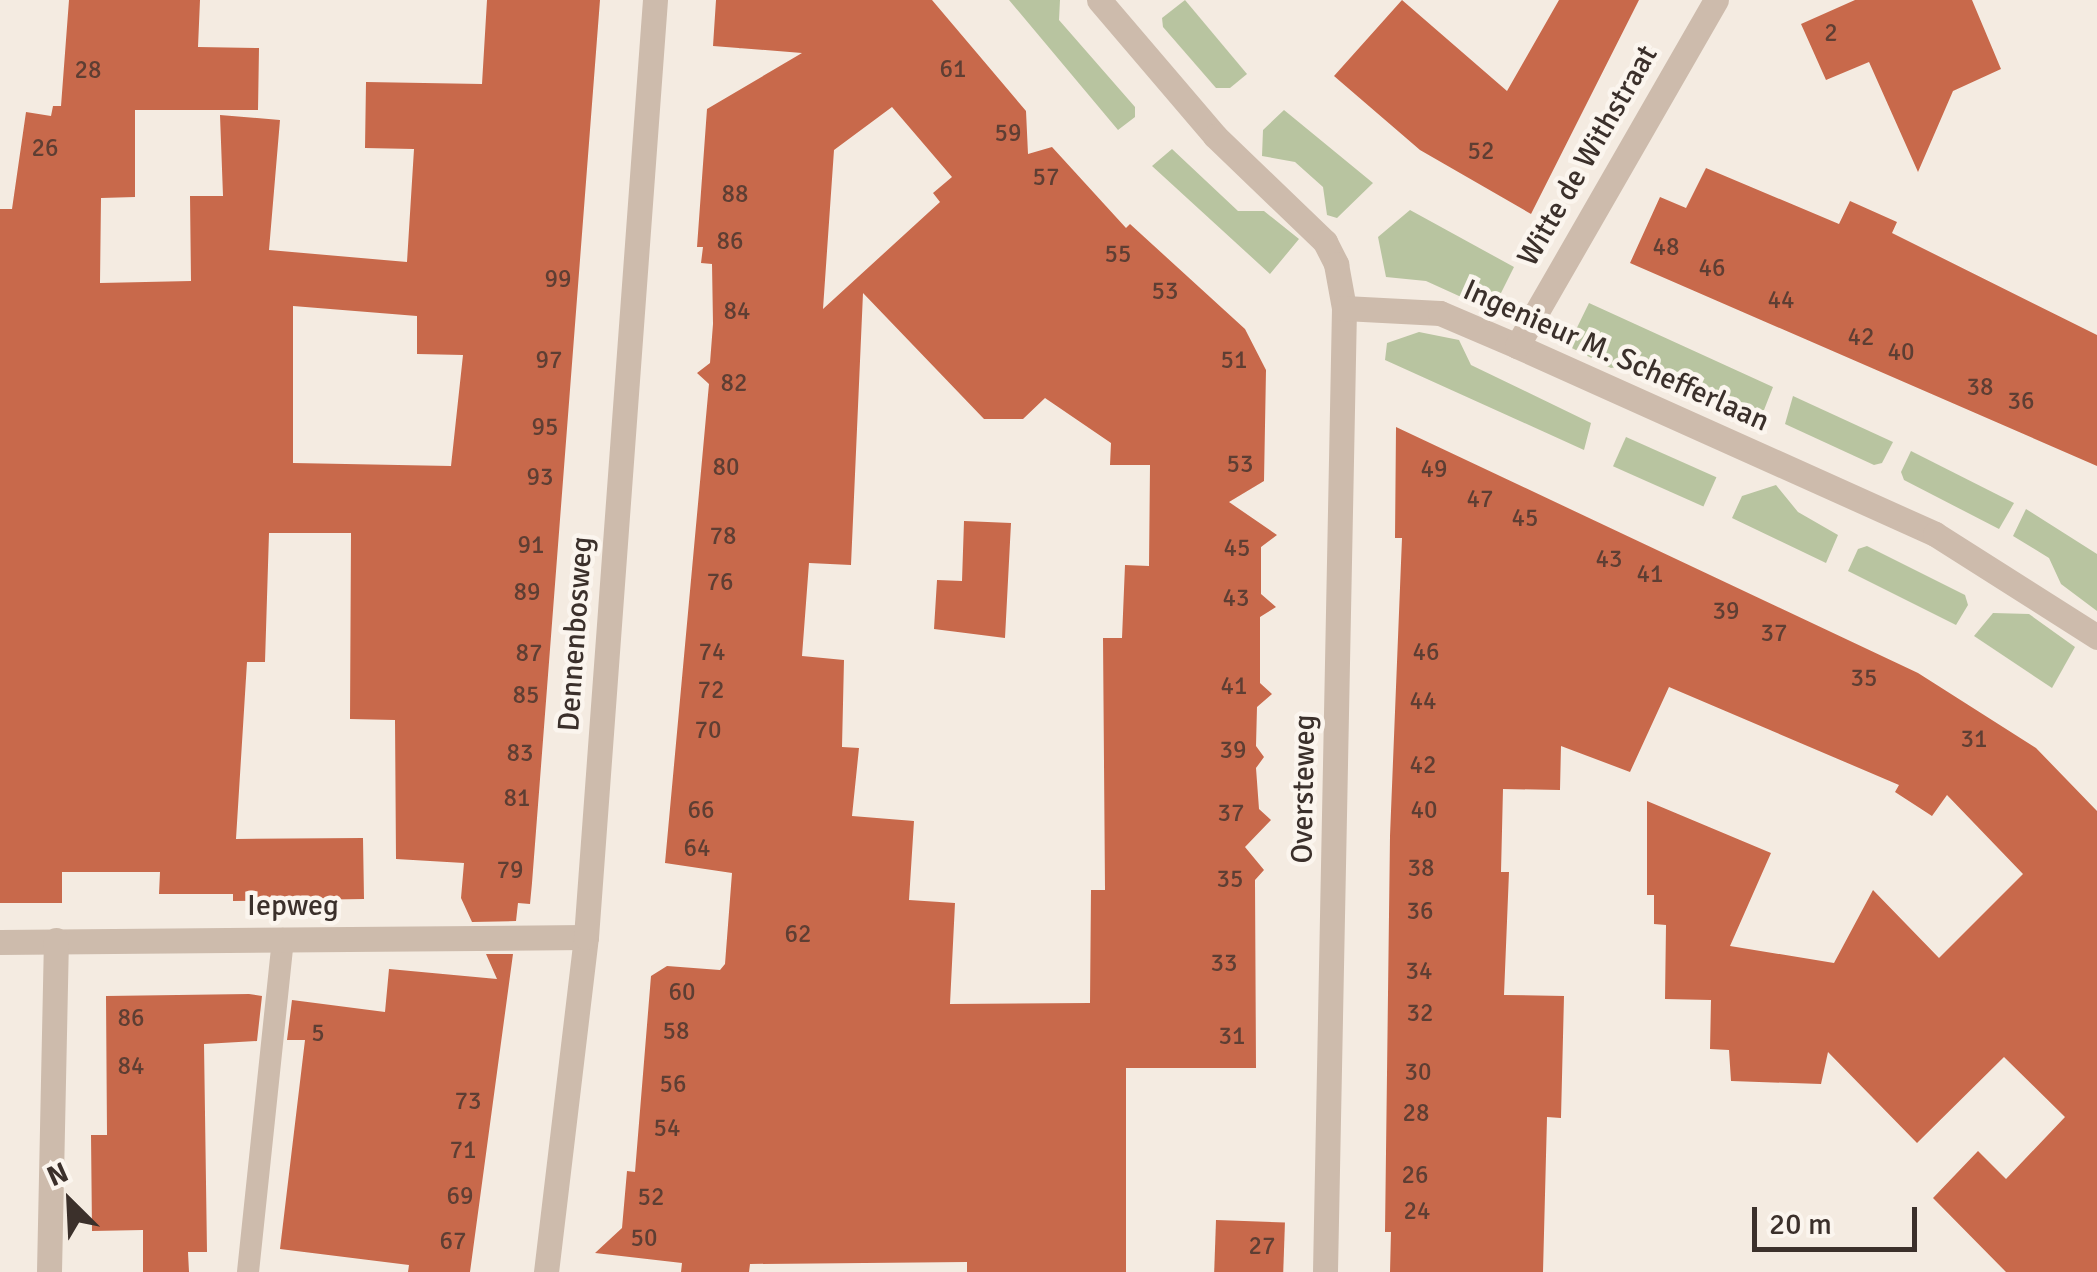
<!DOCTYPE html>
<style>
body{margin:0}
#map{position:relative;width:2097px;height:1272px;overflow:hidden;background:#f4ebe1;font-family:Signika,sans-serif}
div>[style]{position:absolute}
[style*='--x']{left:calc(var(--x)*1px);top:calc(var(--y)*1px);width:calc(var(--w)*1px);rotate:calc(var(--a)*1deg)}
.green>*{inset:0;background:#b8c4a0;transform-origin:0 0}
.building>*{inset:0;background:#c8694b;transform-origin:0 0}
.service>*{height:22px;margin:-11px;padding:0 11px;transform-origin:11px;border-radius:11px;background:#cdbbac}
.minor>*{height:25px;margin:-12.5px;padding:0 12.5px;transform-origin:12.5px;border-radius:12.5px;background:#cdbbac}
span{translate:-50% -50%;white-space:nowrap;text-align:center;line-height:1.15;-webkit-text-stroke:9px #fbf5ee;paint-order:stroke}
.number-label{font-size:25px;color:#5e3e33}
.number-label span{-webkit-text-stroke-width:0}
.street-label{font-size:30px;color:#3b302b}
.north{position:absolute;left:20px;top:1152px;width:100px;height:100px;-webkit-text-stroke:8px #fbf5ee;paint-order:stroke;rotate:336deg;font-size:28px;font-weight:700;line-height:40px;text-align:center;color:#3b302b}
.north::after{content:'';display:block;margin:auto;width:35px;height:45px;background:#3b302b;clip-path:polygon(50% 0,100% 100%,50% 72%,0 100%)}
.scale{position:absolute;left:1752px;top:1207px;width:165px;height:45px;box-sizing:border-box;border:5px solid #3b302b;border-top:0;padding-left:12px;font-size:30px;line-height:35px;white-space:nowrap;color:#3b302b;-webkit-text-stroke:8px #fbf5ee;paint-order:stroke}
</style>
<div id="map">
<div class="green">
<div style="clip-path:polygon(1009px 0,1060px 0,1059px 20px,1135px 107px,1135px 117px,1118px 130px)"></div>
<div style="clip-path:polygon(1185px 0,1247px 74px,1230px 88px,1216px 88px,1163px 27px,1162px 18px)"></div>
<div style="clip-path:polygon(1284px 110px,1373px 183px,1337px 218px,1327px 215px,1323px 187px,1295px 162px,1262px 156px,1263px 130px)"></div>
<div style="clip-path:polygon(1172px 149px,1238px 211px,1264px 211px,1299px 239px,1270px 274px,1152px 166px)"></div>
<div style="clip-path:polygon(1410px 210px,1514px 267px,1492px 311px,1426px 281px,1386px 277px,1378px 237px)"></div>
<div style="clip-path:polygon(1589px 303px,1773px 387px,1764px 410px,1757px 413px,1640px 363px,1611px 368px,1568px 346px)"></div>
<div style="clip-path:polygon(1419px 332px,1459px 340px,1471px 365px,1591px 423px,1584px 450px,1385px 360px,1387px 343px)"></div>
<div style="clip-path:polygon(1793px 396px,1893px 442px,1882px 463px,1874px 465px,1785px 424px)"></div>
<div style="left:1626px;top:437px;width:99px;height:32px;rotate:24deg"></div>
<div style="clip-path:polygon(1911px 451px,2014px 503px,1999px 529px,1904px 480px,1901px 472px)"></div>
<div style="clip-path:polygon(1776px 485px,1798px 512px,1838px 535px,1826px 563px,1732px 518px,1742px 496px)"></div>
<div style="clip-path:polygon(2026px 509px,2097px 554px,2097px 611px,2061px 584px,2049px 558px,2013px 536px)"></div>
<div style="clip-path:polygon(1867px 546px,1965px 595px,1968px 605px,1956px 625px,1848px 571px,1858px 549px)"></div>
<div style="clip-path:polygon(1993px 613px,2029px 614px,2075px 647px,2052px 688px,1974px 636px)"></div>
</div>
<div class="building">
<div style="clip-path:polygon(evenodd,69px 0,200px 0,198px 47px,259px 48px,258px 110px,135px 110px,135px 197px,101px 198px,100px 283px,191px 281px,190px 196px,223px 196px,220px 115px,280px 120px,269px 250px,407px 262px,414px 149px,365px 148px,366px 82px,482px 84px,487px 0,600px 0,532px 883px,530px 904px,518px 903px,516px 921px,472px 922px,461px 898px,464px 863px,396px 859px,395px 720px,350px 719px,351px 533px,269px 533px,265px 662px,247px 662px,236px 839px,363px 838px,364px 899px,233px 901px,233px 894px,159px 894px,160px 872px,62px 872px,62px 903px,0 903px,0 209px,12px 209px,26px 112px,51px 116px,53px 106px,61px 106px,69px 0,293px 306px,417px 316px,417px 354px,463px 355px,451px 466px,293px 463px,293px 306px)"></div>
<div style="clip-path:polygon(evenodd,716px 0,932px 0,1026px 111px,1028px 154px,1052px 147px,1126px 228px,1130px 224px,1245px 329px,1266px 370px,1264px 481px,1229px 502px,1277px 535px,1261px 547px,1261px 594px,1276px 607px,1260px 617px,1260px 683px,1272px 694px,1257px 707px,1256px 746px,1264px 757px,1256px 768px,1259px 809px,1271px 820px,1245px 847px,1264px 870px,1255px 880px,1256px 1068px,1126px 1068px,1126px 1272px,967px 1272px,967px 1262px,750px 1264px,749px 1272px,681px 1272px,682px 1263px,595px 1253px,622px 1228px,627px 1171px,635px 1172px,651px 976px,667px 966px,720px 970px,725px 964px,732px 873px,665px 863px,709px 384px,697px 373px,710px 363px,713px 324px,712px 264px,701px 263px,703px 247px,697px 247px,707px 109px,802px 53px,713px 46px,716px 0,892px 107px,952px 177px,933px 193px,940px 202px,823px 309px,834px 150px,892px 107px,716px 0,863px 293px,984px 419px,1023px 419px,1045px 398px,1111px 443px,1110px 465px,1150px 465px,1149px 566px,1125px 565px,1122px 638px,1103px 638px,1105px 890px,1091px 890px,1090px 1003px,950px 1004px,955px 903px,909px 900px,914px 821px,852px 816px,859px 748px,842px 747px,844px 660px,802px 656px,809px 563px,851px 565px,863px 293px)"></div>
<div style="clip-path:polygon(1402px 0,1507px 91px,1559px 0,1639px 0,1531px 214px,1420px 150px,1334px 76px)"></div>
<div style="clip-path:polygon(1855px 0,1972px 0,2001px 69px,1953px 91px,1918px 172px,1869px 62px,1826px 80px,1801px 24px)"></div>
<div style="clip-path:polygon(1706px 168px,1839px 224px,1850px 201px,1897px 222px,1892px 233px,2097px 335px,2097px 466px,1630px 263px,1660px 197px,1686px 208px)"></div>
<div style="clip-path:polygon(1396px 427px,1918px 673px,2036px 748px,2097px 811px,2097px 1272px,2006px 1272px,1933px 1198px,1978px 1151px,2006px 1179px,2065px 1117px,2004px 1057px,1917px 1143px,1828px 1052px,1821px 1084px,1731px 1081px,1729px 1050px,1710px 1049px,1711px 1000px,1665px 999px,1666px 925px,1654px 924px,1654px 895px,1647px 895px,1647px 801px,1771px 853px,1730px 946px,1834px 963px,1873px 890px,1939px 958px,2023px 874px,1947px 795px,1932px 816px,1895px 792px,1899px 785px,1669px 687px,1630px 772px,1561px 746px,1560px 790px,1503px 789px,1501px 872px,1509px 872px,1504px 995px,1564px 996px,1561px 1118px,1547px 1117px,1543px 1272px,1390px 1272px,1391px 1232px,1385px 1232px,1390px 836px,1402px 538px,1395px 538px)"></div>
<div style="clip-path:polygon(964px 521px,1011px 523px,1005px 638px,934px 629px,937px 580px,962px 581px)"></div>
<div style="clip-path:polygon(486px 954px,513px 954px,470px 1272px,408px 1272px,409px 1265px,280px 1249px,305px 1040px,287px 1040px,292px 1000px,385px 1012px,389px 969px,497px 979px)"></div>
<div style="clip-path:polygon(249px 994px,262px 996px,257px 1041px,204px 1044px,207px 1252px,188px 1252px,189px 1272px,143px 1272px,143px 1230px,92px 1231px,91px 1135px,107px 1135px,106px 996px)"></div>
<div style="left:1216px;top:1220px;width:69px;height:52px;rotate:2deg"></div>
</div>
<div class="service">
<div style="--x:248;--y:1272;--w:335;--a:-84"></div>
</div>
<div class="minor">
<div style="--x:1099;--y:0;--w:179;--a:49.5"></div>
<div style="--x:1215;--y:136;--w:153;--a:43.9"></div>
<div style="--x:1325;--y:242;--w:25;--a:63"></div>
<div style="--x:1336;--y:264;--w:45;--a:79.7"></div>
<div style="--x:1344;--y:308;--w:964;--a:91.13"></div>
<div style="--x:1344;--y:308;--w:96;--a:3"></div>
<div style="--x:1440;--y:313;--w:84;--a:23.2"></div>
<div style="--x:1517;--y:346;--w:458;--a:24.2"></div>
<div style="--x:1935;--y:534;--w:192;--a:32.4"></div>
<div style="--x:1517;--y:346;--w:399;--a:-60.1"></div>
<div style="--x:0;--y:942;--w:586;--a:-0.49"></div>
<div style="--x:49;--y:1272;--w:332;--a:-88.8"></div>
<div style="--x:546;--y:1272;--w:337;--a:-83.2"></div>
<div style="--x:586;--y:937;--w:940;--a:-85.79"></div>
</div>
<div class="number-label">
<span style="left:1831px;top:33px">2</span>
<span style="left:953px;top:69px">61</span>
<span style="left:88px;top:70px">28</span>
<span style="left:1008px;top:133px">59</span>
<span style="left:45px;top:148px">26</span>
<span style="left:1481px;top:151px">52</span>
<span style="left:1046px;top:177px">57</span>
<span style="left:735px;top:194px">88</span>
<span style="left:730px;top:241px">86</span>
<span style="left:1666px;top:247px">48</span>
<span style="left:1118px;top:254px">55</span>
<span style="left:1712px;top:268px">46</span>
<span style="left:558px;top:279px">99</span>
<span style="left:1165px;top:291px">53</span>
<span style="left:1781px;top:300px">44</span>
<span style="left:737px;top:311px">84</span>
<span style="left:1861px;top:337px">42</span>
<span style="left:1901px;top:352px">40</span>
<span style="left:549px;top:360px">97</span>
<span style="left:1234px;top:360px">51</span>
<span style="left:734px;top:383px">82</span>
<span style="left:1980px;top:387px">38</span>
<span style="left:2021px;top:401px">36</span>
<span style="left:545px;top:427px">95</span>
<span style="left:1240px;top:464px">53</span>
<span style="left:726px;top:467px">80</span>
<span style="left:1434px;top:469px">49</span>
<span style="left:540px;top:477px">93</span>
<span style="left:1480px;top:499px">47</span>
<span style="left:1525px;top:518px">45</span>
<span style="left:723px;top:536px">78</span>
<span style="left:531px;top:545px">91</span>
<span style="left:1237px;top:548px">45</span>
<span style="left:1609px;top:559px">43</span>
<span style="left:1650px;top:574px">41</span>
<span style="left:720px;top:582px">76</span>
<span style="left:527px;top:592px">89</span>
<span style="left:1236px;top:598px">43</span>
<span style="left:1726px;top:611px">39</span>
<span style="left:1774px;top:633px">37</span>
<span style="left:712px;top:652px">74</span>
<span style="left:1426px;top:652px">46</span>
<span style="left:529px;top:653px">87</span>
<span style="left:1864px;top:678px">35</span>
<span style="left:1234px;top:686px">41</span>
<span style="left:711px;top:690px">72</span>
<span style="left:526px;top:695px">85</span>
<span style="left:1423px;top:701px">44</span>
<span style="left:708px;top:730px">70</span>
<span style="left:1974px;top:739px">31</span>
<span style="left:1233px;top:750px">39</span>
<span style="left:520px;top:753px">83</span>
<span style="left:1423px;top:765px">42</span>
<span style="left:517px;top:798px">81</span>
<span style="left:701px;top:810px">66</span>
<span style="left:1424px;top:810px">40</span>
<span style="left:1231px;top:813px">37</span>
<span style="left:697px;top:848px">64</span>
<span style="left:1421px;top:868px">38</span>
<span style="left:510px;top:870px">79</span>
<span style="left:1230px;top:879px">35</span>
<span style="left:1420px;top:911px">36</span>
<span style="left:798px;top:934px">62</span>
<span style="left:1224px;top:963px">33</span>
<span style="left:1419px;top:971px">34</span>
<span style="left:682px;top:992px">60</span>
<span style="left:1420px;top:1013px">32</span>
<span style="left:131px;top:1018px">86</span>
<span style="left:676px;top:1031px">58</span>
<span style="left:318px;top:1033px">5</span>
<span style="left:1232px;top:1036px">31</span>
<span style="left:131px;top:1066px">84</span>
<span style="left:1418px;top:1072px">30</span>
<span style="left:673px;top:1084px">56</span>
<span style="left:468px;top:1101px">73</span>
<span style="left:1416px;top:1113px">28</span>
<span style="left:667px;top:1128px">54</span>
<span style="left:463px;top:1150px">71</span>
<span style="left:1415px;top:1175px">26</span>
<span style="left:460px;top:1196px">69</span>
<span style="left:651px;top:1197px">52</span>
<span style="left:1417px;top:1211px">24</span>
<span style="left:644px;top:1238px">50</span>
<span style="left:453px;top:1241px">67</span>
<span style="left:1262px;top:1246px">27</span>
</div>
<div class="street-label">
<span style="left:1588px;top:156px;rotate:-60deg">Witte de Withstraat</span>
<span style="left:1616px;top:356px;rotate:24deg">Ingenieur M. Schefferlaan</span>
<span style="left:576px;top:634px;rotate:-86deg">Dennenbosweg</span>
<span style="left:1304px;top:789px;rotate:-89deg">Oversteweg</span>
<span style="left:293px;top:906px">Iepweg</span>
</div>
<div class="north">N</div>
<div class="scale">20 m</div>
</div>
